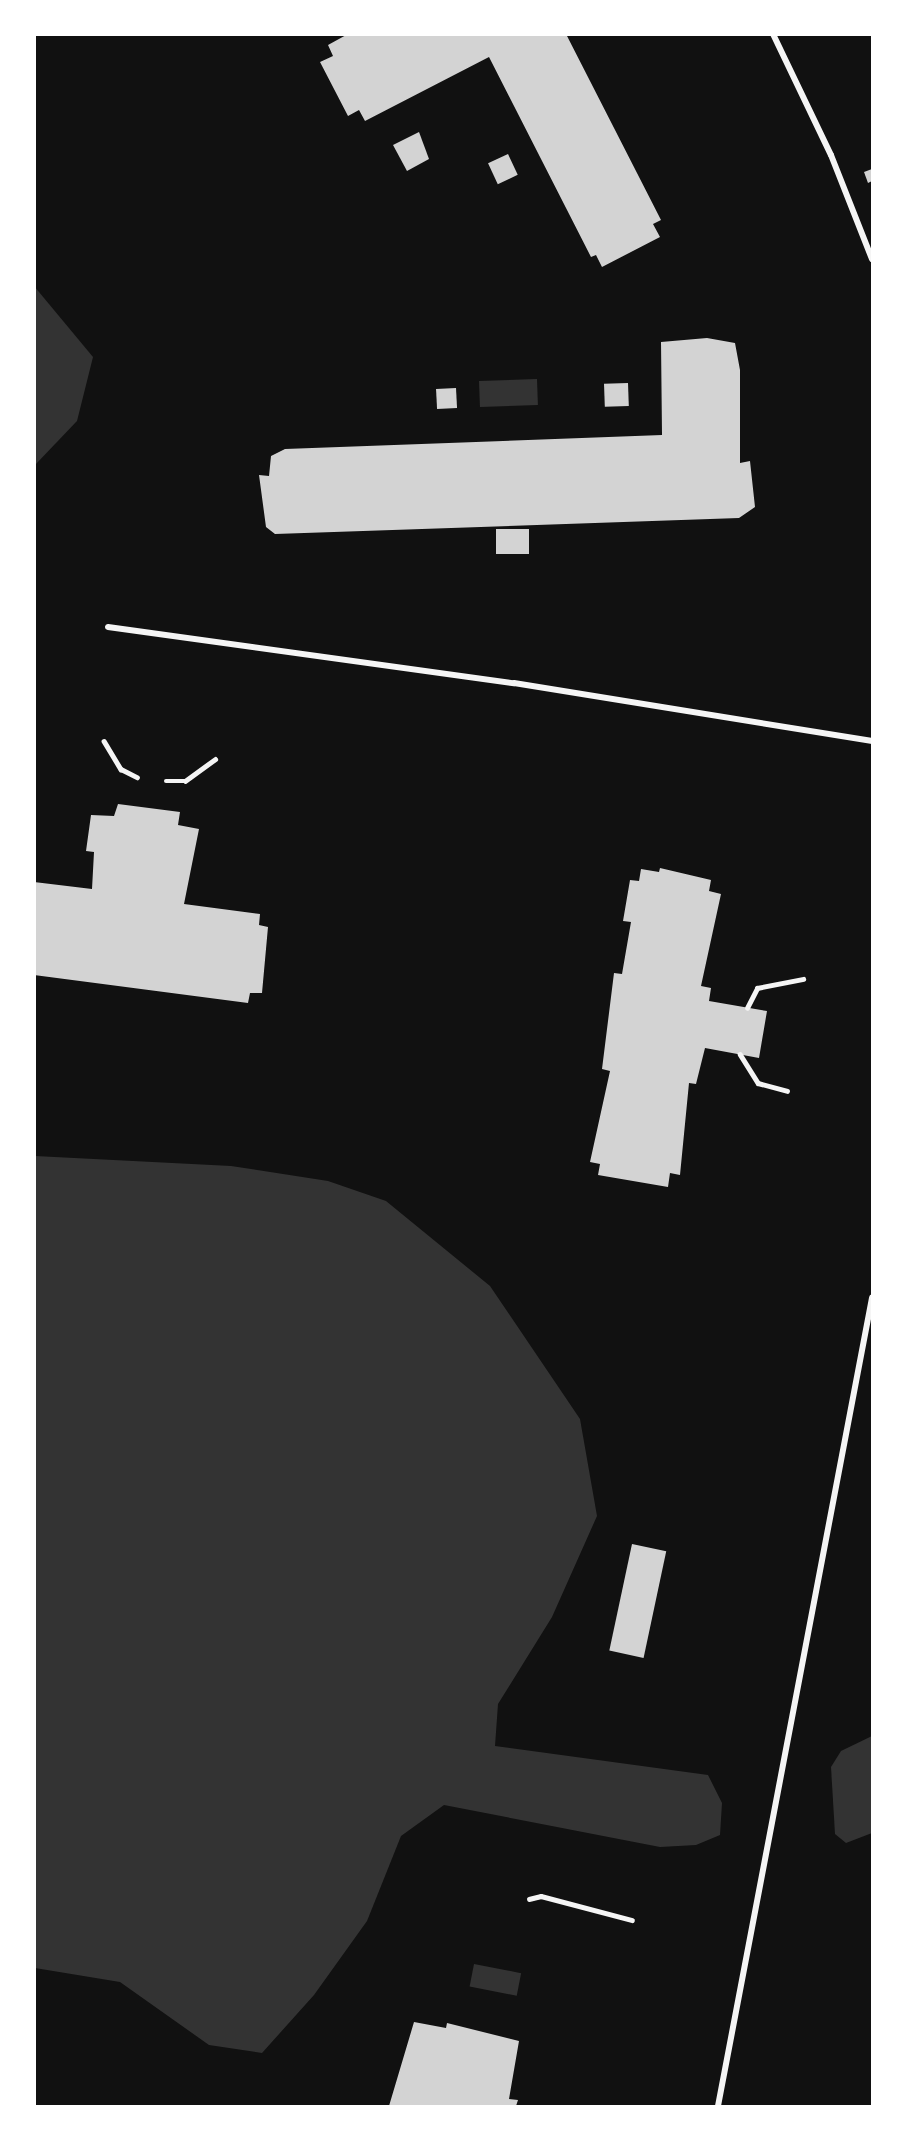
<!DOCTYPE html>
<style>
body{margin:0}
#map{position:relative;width:907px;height:2141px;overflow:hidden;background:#111;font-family:"Source Sans 3",sans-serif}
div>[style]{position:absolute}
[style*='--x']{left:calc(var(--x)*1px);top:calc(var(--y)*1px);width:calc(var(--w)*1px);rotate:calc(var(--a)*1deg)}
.water>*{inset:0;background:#333;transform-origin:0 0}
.building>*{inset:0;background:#d3d3d3;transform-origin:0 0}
.service>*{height:4.5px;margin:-2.25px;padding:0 2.25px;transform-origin:2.25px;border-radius:2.25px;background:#f5f5f5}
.minor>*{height:6px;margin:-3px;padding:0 3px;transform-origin:3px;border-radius:3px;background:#f5f5f5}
span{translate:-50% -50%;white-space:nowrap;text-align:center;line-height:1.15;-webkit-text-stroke:6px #fff;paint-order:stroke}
.frame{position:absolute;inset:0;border:36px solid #fff;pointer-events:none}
</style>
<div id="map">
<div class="water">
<div style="clip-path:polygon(34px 286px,93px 357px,77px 421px,35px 465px)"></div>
<div style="left:537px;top:379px;width:26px;height:58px;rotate:88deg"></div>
<div style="clip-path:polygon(35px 1156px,231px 1166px,328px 1181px,386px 1201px,490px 1286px,580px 1419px,597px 1516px,552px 1617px,498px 1704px,495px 1746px,708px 1775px,722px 1803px,720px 1835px,696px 1845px,660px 1847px,444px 1805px,401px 1836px,367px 1921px,314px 1995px,262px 2053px,209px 2045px,120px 1982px,35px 1968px)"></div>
<div style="clip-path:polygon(872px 1736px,872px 1833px,846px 1843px,835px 1834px,831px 1767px,841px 1751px)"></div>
<div style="left:474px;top:1964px;width:48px;height:23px;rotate:11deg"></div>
</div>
<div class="building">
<div style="clip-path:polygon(348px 34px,566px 34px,661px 220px,653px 224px,660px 237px,602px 267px,596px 255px,591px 257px,489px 57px,365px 121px,359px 110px,348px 116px,320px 62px,333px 56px,328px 45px)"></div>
<div style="clip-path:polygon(419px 132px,429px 159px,407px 171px,393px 145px)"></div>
<div style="left:508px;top:154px;width:23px;height:22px;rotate:65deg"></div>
<div style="clip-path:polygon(872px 169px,872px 181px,868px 183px,864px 172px)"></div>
<div style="clip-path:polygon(707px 338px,735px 343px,740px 370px,740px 463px,750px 461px,755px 507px,739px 518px,275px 534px,266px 527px,259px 475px,269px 476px,271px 456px,285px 449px,662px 435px,661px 342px)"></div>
<div style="left:628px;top:383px;width:23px;height:24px;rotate:88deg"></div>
<div style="left:456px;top:388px;width:20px;height:20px;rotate:87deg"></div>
<div style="left:529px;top:529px;width:25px;height:33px;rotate:90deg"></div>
<div style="clip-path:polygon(118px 804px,180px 812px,178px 825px,199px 829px,184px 904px,260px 914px,259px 925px,268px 927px,262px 993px,250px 993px,248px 1003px,34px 975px,34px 882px,92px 889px,94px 852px,86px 851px,91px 815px,114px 816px)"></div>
<div style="clip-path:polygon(660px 868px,711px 880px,709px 891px,721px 894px,701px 986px,711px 988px,709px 1001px,767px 1011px,759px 1058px,705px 1048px,696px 1084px,689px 1083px,680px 1175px,670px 1173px,668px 1187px,598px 1175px,600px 1164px,590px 1162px,610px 1071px,602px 1069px,614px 973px,622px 974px,631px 922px,623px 921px,630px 880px,639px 881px,641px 869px,659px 872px)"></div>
<div style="left:632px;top:1544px;width:35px;height:109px;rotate:12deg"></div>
<div style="clip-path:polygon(414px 2022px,446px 2028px,447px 2023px,519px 2041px,509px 2099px,518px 2100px,516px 2106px,389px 2106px)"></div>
</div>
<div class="service">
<div style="--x:104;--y:741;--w:33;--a:59"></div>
<div style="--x:121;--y:769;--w:18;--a:27"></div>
<div style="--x:166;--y:781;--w:19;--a:0"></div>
<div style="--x:185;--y:781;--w:37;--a:-36"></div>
<div style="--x:747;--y:1008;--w:22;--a:-63"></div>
<div style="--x:757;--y:988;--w:47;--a:-11.1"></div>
<div style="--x:740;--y:1054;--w:34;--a:58"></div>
<div style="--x:758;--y:1083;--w:30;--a:15"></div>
<div style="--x:529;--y:1899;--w:12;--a:-14"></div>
<div style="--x:541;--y:1896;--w:94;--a:14.8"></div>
</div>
<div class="minor">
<div style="--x:773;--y:34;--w:134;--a:64.4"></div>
<div style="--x:831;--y:155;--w:112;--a:68.5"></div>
<div style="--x:108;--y:627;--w:410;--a:7.9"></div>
<div style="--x:514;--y:683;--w:363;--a:9.2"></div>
<div style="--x:718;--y:2106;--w:823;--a:-79.21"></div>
</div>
<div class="frame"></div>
</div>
